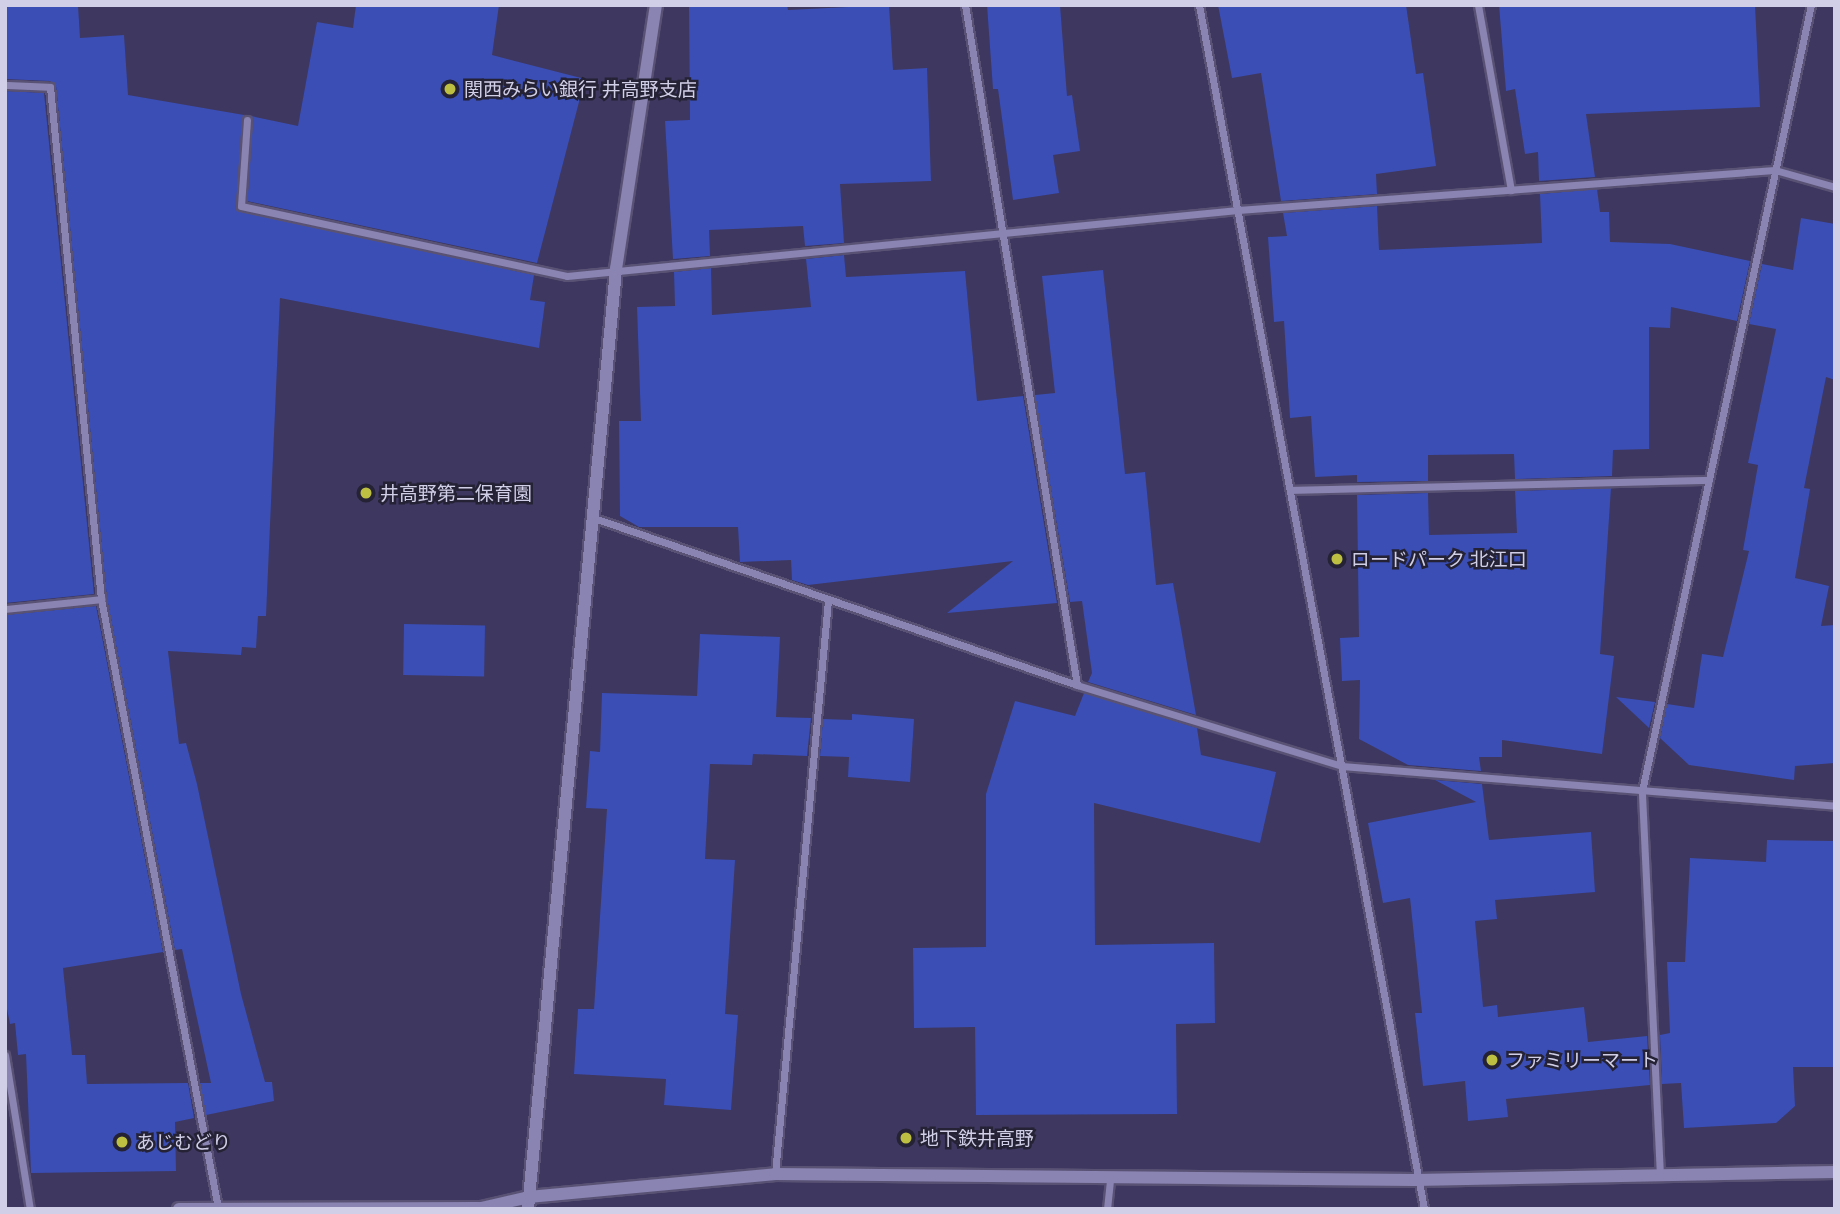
<!DOCTYPE html>
<meta charset="utf-8">
<style>
body{margin:0}
#map{position:relative;width:1840px;height:1214px;overflow:hidden;background:#3e375f;font-family:Lato,"Noto Sans JP",sans-serif}
div>[style]{position:absolute}
[style*='--x']{left:calc(var(--x)*1px);top:calc(var(--y)*1px);width:calc(var(--w)*1px);rotate:calc(var(--a)*1deg)}
.building>*{inset:0;background:#3a4eb5;transform-origin:0 0}
.roads{filter:drop-shadow(2px 0 #595274) drop-shadow(-2px 0 #595274) drop-shadow(0 2px #595274) drop-shadow(0 -2px #595274)}
.minor>*{height:7px;margin:-3.5px;padding:0 3.5px;transform-origin:3.5px;border-radius:3.5px;background:#8a84b2}
.tertiary>*{height:12px;margin:-6px;padding:0 6px;transform-origin:6px;border-radius:6px;background:#8a84b2}
.dots>*{width:19px;height:19px;translate:-50% -50%;box-sizing:border-box;border:4px solid #242234;border-radius:50%}
span{translate:-50% -50%;white-space:nowrap;text-align:center;line-height:1.15;-webkit-text-stroke:5px #242234;paint-order:stroke}
.poi-label{font-size:19px;color:#d1cee8}
.left{translate:0 -50%;text-align:left}
.frame{position:absolute;inset:0;border:7px solid #d1cee8;pointer-events:none}
</style>
<div id="map">
<div class="building">
<div style="clip-path:polygon(5px 5px,78px 5px,80px 38px,124px 35px,128px 95px,244px 115px,238px 211px,534px 275px,530px 300px,545px 302px,539px 348px,280px 298px,266px 616px,258px 616px,256px 648px,242px 647px,241px 655px,168px 651px,179px 744px,186px 743px,197px 784px,241px 994px,265px 1082px,272px 1082px,274px 1101px,206px 1115px,200px 1083px,211px 1083px,182px 949px,175px 950px,107px 598px,56px 86px,50px 81px,5px 79px)"></div>
<div style="clip-path:polygon(356px 5px,499px 5px,492px 55px,585px 79px,537px 263px,247px 201px,251px 116px,298px 126px,317px 22px,353px 28px)"></div>
<div style="clip-path:polygon(689px 5px,787px 5px,788px 10px,889px 5px,893px 70px,927px 68px,931px 181px,840px 184px,844px 243px,805px 246px,803px 226px,709px 230px,710px 256px,673px 259px,665px 121px,690px 120px)"></div>
<div style="clip-path:polygon(987px 5px,1060px 5px,1067px 96px,1072px 95px,1080px 151px,1053px 155px,1059px 193px,1013px 200px,998px 89px,993px 89px)"></div>
<div style="clip-path:polygon(1218px 5px,1406px 5px,1416px 74px,1423px 73px,1436px 166px,1376px 174px,1377px 194px,1281px 201px,1261px 73px,1232px 78px)"></div>
<div style="clip-path:polygon(1499px 5px,1755px 5px,1760px 107px,1586px 114px,1595px 177px,1539px 181px,1538px 152px,1525px 154px,1515px 89px,1506px 91px)"></div>
<div style="clip-path:polygon(5px 91px,44px 93px,94px 594px,5px 603px)"></div>
<div style="clip-path:polygon(1597px 189px,1600px 212px,1609px 212px,1610px 242px,1670px 244px,1750px 261px,1737px 321px,1671px 307px,1670px 328px,1649px 327px,1649px 449px,1613px 450px,1612px 476px,1515px 479px,1514px 454px,1428px 455px,1428px 481px,1357px 482px,1357px 475px,1315px 477px,1311px 416px,1290px 418px,1284px 321px,1274px 322px,1268px 237px,1287px 236px,1283px 213px,1377px 206px,1379px 250px,1542px 243px,1540px 194px)"></div>
<div style="clip-path:polygon(1801px 218px,1835px 224px,1835px 380px,1826px 377px,1804px 488px,1810px 489px,1795px 578px,1829px 586px,1821px 626px,1835px 625px,1835px 763px,1795px 766px,1794px 780px,1689px 765px,1660px 738px,1667px 704px,1694px 708px,1702px 654px,1723px 657px,1749px 551px,1743px 550px,1758px 465px,1748px 463px,1776px 329px,1749px 324px,1762px 264px,1793px 270px)"></div>
<div style="clip-path:polygon(844px 255px,846px 277px,965px 271px,977px 401px,1023px 396px,1057px 603px,947px 613px,1013px 561px,808px 585px,792px 580px,791px 560px,740px 562px,738px 527px,639px 527px,620px 516px,619px 421px,641px 421px,637px 307px,675px 306px,674px 272px,711px 268px,712px 315px,811px 307px,806px 259px)"></div>
<div style="clip-path:polygon(1103px 270px,1125px 474px,1145px 472px,1156px 585px,1173px 583px,1196px 715px,1088px 682px,1092px 673px,1082px 601px,1070px 602px,1035px 395px,1055px 393px,1042px 276px)"></div>
<div style="clip-path:polygon(1611px 488px,1600px 654px,1614px 656px,1602px 754px,1502px 740px,1502px 757px,1479px 757px,1481px 771px,1408px 765px,1359px 739px,1360px 680px,1342px 681px,1340px 638px,1359px 637px,1357px 495px,1428px 493px,1429px 535px,1517px 533px,1515px 491px)"></div>
<div style="clip-path:polygon(96px 606px,163px 952px,63px 968px,72px 1055px,85px 1055px,87px 1084px,188px 1083px,194px 1118px,175px 1122px,176px 1171px,31px 1173px,26px 1054px,18px 1055px,15px 1023px,10px 1024px,5px 999px,5px 615px)"></div>
<div style="left:404px;top:624px;width:81px;height:51px;rotate:1deg"></div>
<div style="clip-path:polygon(700px 634px,780px 637px,776px 717px,811px 718px,807px 756px,753px 754px,752px 765px,710px 764px,705px 859px,735px 860px,725px 1014px,738px 1015px,731px 1110px,664px 1105px,666px 1079px,574px 1074px,578px 1009px,594px 1009px,607px 809px,586px 808px,590px 751px,600px 752px,602px 693px,697px 696px)"></div>
<div style="clip-path:polygon(1084px 693px,1197px 728px,1201px 755px,1276px 772px,1260px 843px,1094px 803px,1095px 945px,1214px 943px,1215px 1023px,1176px 1024px,1177px 1114px,976px 1115px,975px 1027px,914px 1028px,913px 948px,986px 947px,986px 794px,1015px 701px,1075px 716px)"></div>
<div style="clip-path:polygon(1616px 697px,1655px 702px,1649px 728px)"></div>
<div style="clip-path:polygon(852px 714px,914px 719px,910px 782px,848px 777px,849px 757px,820px 756px,823px 719px,852px 720px)"></div>
<div style="clip-path:polygon(1435px 780px,1482px 784px,1489px 840px,1591px 832px,1595px 892px,1495px 900px,1497px 919px,1475px 921px,1483px 1007px,1497px 1005px,1498px 1017px,1584px 1007px,1588px 1042px,1647px 1036px,1650px 1085px,1506px 1099px,1508px 1117px,1468px 1121px,1465px 1081px,1423px 1086px,1415px 1013px,1422px 1013px,1410px 898px,1383px 903px,1368px 823px,1476px 802px)"></div>
<div style="clip-path:polygon(1767px 840px,1835px 841px,1835px 1067px,1793px 1067px,1795px 1106px,1776px 1123px,1684px 1128px,1681px 1083px,1662px 1084px,1660px 1035px,1670px 1033px,1667px 962px,1685px 962px,1690px 858px,1766px 862px)"></div>
</div>
<div class="roads">
<div class="minor">
<div style="--x:965;--y:5;--w:689;--a:80.65"></div>
<div style="--x:1199;--y:5;--w:1225;--a:79.41"></div>
<div style="--x:1478;--y:5;--w:188;--a:79.9"></div>
<div style="--x:5;--y:85;--w:45;--a:2.5"></div>
<div style="--x:50;--y:87;--w:515;--a:84.31"></div>
<div style="--x:101;--y:599;--w:620;--a:79.12"></div>
<div style="--x:247;--y:120;--w:86;--a:94"></div>
<div style="--x:241;--y:206;--w:333;--a:12.1"></div>
<div style="--x:567;--y:276;--w:674;--a:-5.62"></div>
<div style="--x:1238;--y:210;--w:538;--a:-4.26"></div>
<div style="--x:1775;--y:170;--w:62;--a:15.8"></div>
<div style="--x:1291;--y:490;--w:418;--a:-1.4"></div>
<div style="--x:594;--y:518;--w:511;--a:19.07"></div>
<div style="--x:1077;--y:685;--w:277;--a:17"></div>
<div style="--x:1342;--y:766;--w:495;--a:4.6"></div>
<div style="--x:5;--y:609;--w:97;--a:-5.9"></div>
<div style="--x:5;--y:1055;--w:156;--a:80.8"></div>
<div style="--x:775;--y:1174;--w:576;--a:-84.72"></div>
<div style="--x:1660;--y:1176;--w:385;--a:-92.7"></div>
<div style="--x:1642;--y:791;--w:804;--a:-77.87"></div>
<div style="--x:1107;--y:1209;--w:30;--a:-84"></div>
</div>
<div class="tertiary">
<div style="--x:179;--y:1209;--w:302;--a:-0.2"></div>
<div style="--x:481;--y:1208;--w:49;--a:-12.9"></div>
<div style="--x:529;--y:1197;--w:247;--a:-5.3"></div>
<div style="--x:775;--y:1174;--w:640;--a:0.54"></div>
<div style="--x:1415;--y:1180;--w:420;--a:-1.1"></div>
<div style="--x:528;--y:1209;--w:944;--a:-84.65"></div>
<div style="--x:616;--y:269;--w:267;--a:-81.4"></div>
</div>
</div>
<div class="dots">
<div style="left:450px;top:89px;background:#bdbf43"></div>
<div style="left:366px;top:493px;background:#bdbf43"></div>
<div style="left:1337px;top:559px;background:#bdbf43"></div>
<div style="left:1492px;top:1060px;background:#bdbf43"></div>
<div style="left:906px;top:1138px;background:#bdbf43"></div>
<div style="left:122px;top:1142px;background:#bdbf43"></div>
</div>
<div class="poi-label">
<span class="left" style="left:464px;top:89px">関西みらい銀行 井高野支店</span>
<span class="left" style="left:380px;top:493px">井高野第二保育園</span>
<span class="left" style="left:1351px;top:559px">ロードパーク 北江口</span>
<span class="left" style="left:1506px;top:1060px">ファミリーマート</span>
<span class="left" style="left:920px;top:1138px">地下鉄井高野</span>
<span class="left" style="left:136px;top:1142px">あじむどり</span>
</div>
<div class="frame"></div>
</div>
